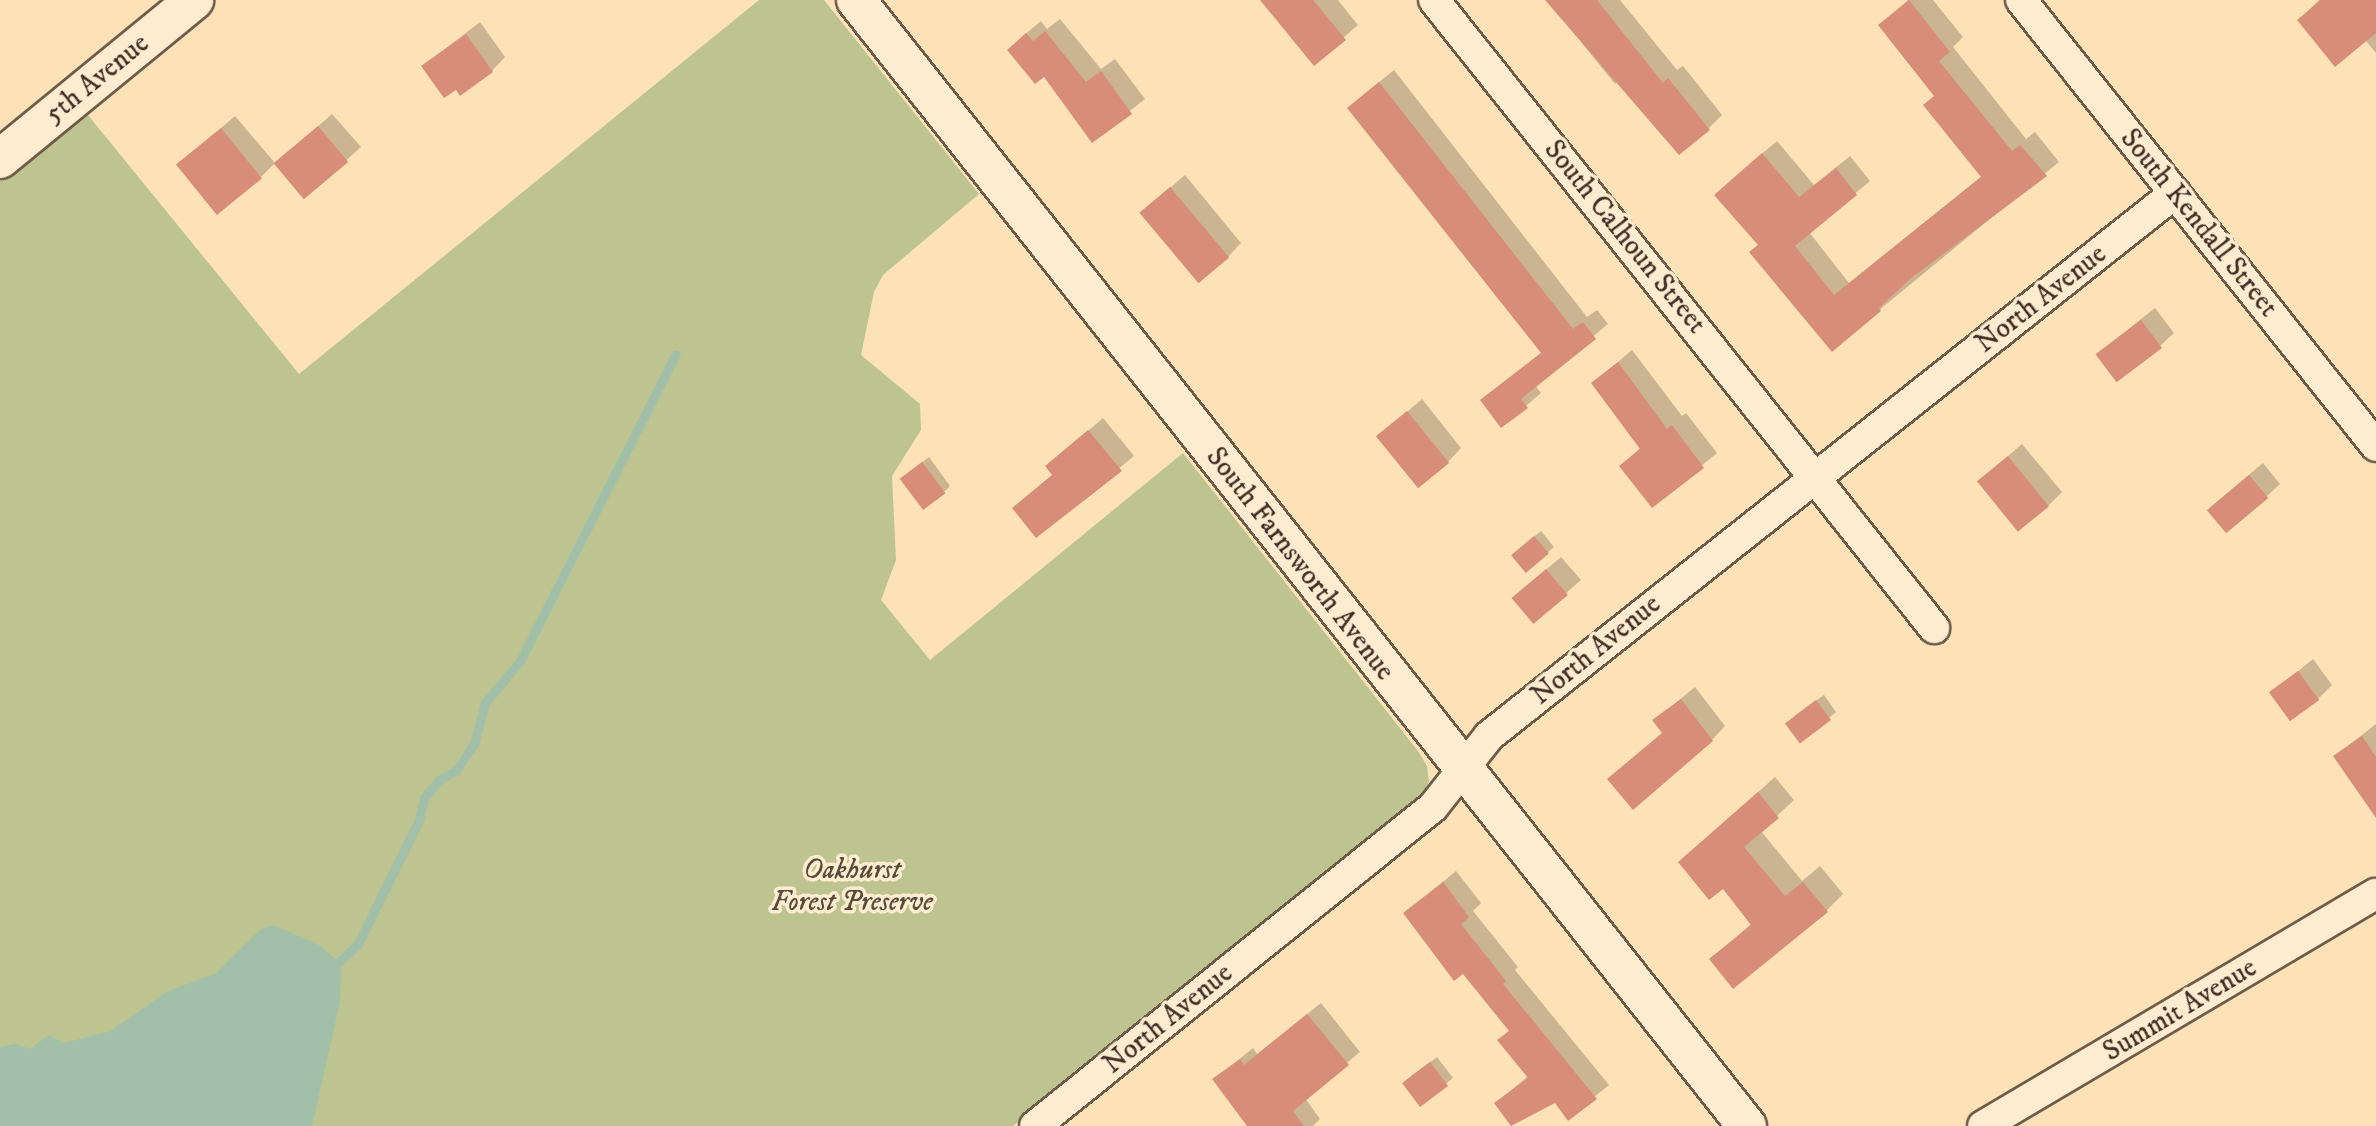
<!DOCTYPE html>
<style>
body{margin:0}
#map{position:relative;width:2376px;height:1126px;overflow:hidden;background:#fde2b7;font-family:"IM FELL DW Pica",serif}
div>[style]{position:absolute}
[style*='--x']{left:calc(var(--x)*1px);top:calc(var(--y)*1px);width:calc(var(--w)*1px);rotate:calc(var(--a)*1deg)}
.green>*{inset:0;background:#bdc490}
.water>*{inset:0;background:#a1bfa9}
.shadow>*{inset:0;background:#0003}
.stream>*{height:9px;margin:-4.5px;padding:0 4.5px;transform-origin:4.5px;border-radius:4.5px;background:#a1bfa9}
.building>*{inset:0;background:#d78d7a;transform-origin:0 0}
.roads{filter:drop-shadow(2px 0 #6e5b49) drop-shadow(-2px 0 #6e5b49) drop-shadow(0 2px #6e5b49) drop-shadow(0 -2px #6e5b49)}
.minor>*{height:30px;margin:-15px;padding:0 15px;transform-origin:15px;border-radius:15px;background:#feecd0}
.tertiary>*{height:38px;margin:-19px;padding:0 19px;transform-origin:19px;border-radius:19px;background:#feecd0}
span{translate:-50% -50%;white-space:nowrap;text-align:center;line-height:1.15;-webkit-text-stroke:7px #feecd0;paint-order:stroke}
.street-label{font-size:28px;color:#3e2e24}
.park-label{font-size:28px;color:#574c3a;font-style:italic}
</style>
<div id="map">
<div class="green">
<div style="clip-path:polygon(759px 0,824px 0,979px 194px,883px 275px,874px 292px,861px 355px,920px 404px,921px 430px,892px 476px,896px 560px,881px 600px,930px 660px,1183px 453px,1418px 751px,1427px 766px,1429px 782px,1421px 798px,1013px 1126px,0 1126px,0 180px,83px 109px,299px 374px)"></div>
</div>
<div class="water">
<div style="clip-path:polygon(273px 925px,319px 945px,339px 962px,341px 972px,340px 1002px,312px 1126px,0 1126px,0 1047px,16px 1044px,30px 1049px,49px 1035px,63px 1043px,111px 1031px,166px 992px,216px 973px,261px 929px)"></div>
</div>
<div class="shadow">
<div style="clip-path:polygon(1262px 0,1338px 0,1358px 25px,1314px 63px)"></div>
<div style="clip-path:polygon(1547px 0,1620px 0,1677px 70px,1683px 66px,1722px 115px,1709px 128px,1620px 79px,1615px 84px)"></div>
<div style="clip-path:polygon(1908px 0,1933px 0,1963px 37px,1953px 47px,2026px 139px,2035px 132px,2059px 162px,1832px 349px,1759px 244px,1730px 181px,1777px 141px,1814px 185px,1850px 156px,1870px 181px,1809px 232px,1849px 283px,1982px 176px,1936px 95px,1880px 25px)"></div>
<div style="clip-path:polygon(2319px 0,2376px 0,2376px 53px,2365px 40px,2299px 20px)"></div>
<div style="clip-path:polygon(1060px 19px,1101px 69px,1115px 59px,1145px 99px,1092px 141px,1023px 36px,1041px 21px,1047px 29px)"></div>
<div style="clip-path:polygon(480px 22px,505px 57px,492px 71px,423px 66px)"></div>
<div style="clip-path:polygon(1394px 70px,1587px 317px,1597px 310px,1608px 324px,1535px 385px,1541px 393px,1502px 426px,1482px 400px,1542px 352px,1363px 95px)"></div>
<div style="clip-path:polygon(332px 114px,361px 147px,305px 197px,290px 151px)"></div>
<div style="clip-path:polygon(235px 116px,275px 163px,261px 177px,178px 165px)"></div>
<div style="clip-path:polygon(1185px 175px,1241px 243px,1228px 257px,1141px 213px)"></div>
<div style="clip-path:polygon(2155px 308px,2174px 333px,2160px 346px,2097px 354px)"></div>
<div style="clip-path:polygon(1632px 350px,1682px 416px,1686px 413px,1717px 453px,1652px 506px,1621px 466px,1641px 447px,1593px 383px)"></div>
<div style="clip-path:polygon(1422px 399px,1461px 448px,1448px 462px,1379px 436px)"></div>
<div style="clip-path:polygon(1103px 418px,1134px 456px,1037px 536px,1014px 508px,1054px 474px,1047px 466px)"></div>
<div style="clip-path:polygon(2022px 444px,2062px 492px,2048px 506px,1979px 481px)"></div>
<div style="clip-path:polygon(929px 457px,950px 486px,944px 492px,909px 472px)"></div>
<div style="clip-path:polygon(2263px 463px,2280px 484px,2266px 497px,2208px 509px)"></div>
<div style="clip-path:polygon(1541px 531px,1554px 547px,1547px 553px,1519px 549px)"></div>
<div style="clip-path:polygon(1561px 557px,1581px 580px,1534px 621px,1528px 585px)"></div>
<div style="clip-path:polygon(2313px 659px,2332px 685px,2318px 699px,2272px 692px)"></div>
<div style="clip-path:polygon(1695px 687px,1725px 726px,1712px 740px,1664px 732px,1655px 720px)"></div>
<div style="clip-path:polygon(1824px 695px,1836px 712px,1829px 718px,1794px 716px)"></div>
<div style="clip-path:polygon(2376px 724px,2376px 796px,2335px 756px)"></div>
<div style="clip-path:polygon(1775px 777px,1794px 800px,1761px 831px,1802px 881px,1820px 866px,1843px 894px,1826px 911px,1711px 960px,1752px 923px,1697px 846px)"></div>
<div style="clip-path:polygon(1456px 871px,1481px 903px,1473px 911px,1518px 967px,1515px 970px,1609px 1085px,1568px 1118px,1555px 1100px,1496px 1103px,1528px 1076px,1499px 1041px,1510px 1030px,1463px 971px,1405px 913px)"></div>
<div style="clip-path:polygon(1321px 1003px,1360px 1052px,1305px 1098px,1320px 1119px,1313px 1126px,1249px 1126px,1215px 1079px,1253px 1048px,1257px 1054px)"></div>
<div style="clip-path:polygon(1437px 1057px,1453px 1078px,1421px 1104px,1411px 1076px)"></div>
</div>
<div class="stream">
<div style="--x:339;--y:962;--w:26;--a:-43"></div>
<div style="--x:358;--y:944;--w:138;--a:-63.8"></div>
<div style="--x:419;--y:820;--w:23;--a:-77"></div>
<div style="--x:424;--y:798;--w:23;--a:-50"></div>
<div style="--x:439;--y:780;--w:20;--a:-30"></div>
<div style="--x:456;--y:770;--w:32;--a:-55"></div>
<div style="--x:474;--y:744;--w:42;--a:-75"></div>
<div style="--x:485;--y:703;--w:55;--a:-50.2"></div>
<div style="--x:520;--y:661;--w:344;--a:-63.1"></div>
</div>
<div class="building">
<div style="clip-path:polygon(1260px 0,1313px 0,1346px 40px,1314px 66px)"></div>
<div style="clip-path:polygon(1545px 0,1597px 0,1663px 83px,1668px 78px,1710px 130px,1679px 155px)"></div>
<div style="clip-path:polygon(1909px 0,1950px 52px,1939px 61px,2012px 151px,2020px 145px,2047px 176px,1910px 279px,1879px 308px,1881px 311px,1832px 352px,1749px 252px,1758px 245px,1714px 195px,1762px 153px,1799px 197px,1836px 168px,1857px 195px,1795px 246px,1834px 295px,1981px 177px,1923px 105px,1934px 96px,1878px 25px)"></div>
<div style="clip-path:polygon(2321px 0,2376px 0,2376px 33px,2335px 67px,2297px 20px)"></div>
<div style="clip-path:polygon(1045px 31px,1086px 82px,1101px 71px,1132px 114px,1092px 143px,1044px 77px,1035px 84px,1007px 50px,1026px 33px,1033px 41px)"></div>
<div style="clip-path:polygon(466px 34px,493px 72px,460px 96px,456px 90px,444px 98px,421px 66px)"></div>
<div style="clip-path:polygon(1379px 82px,1573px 329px,1583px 322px,1596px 339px,1521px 399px,1528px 408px,1501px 428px,1480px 400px,1541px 353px,1347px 108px)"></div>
<div style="left:318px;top:126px;width:47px;height:58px;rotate:50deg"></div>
<div style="left:221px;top:128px;width:65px;height:58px;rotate:51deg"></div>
<div style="left:1170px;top:187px;width:92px;height:40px;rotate:50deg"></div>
<div style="left:2141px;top:320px;width:35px;height:57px;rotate:53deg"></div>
<div style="clip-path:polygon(1618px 362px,1667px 429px,1672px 425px,1704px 468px,1652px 508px,1619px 466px,1640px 449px,1591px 383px)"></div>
<div style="left:1407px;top:411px;width:67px;height:40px;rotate:51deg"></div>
<div style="clip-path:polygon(1088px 430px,1122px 471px,1036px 538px,1012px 508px,1052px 475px,1045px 466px)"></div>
<div style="left:2008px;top:456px;width:65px;height:40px;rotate:51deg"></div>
<div style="left:922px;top:462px;width:39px;height:28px;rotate:53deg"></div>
<div style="left:2249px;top:475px;width:30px;height:55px;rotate:50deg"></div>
<div style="left:1534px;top:536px;width:23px;height:30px;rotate:50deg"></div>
<div style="left:1546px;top:569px;width:34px;height:45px;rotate:50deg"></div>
<div style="left:2298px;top:671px;width:36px;height:36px;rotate:54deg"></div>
<div style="clip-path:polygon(1681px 699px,1713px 741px,1633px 810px,1607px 779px,1662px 733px,1652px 720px)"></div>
<div style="left:1816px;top:700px;width:25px;height:39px;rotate:53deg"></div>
<div style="clip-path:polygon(2362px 736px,2376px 757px,2376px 818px,2333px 756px)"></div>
<div style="clip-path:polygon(1758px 792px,1779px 818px,1744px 847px,1785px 896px,1803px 882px,1828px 912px,1733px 989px,1709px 959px,1751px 925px,1723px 889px,1709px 900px,1678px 862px)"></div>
<div style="clip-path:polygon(1443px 882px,1469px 917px,1461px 924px,1506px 981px,1503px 984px,1597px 1099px,1568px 1121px,1555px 1103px,1511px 1126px,1494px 1103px,1528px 1078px,1497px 1040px,1509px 1031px,1463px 974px,1454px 981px,1403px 913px)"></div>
<div style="clip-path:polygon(1307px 1014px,1349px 1065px,1293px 1111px,1304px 1126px,1247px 1126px,1212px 1079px,1240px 1059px,1244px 1065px)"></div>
<div style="left:1430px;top:1062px;width:30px;height:35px;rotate:53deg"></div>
</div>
<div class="roads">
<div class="minor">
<div style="--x:1434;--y:0;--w:803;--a:51.47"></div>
<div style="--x:2021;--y:0;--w:570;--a:51.48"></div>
<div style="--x:1035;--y:1126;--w:510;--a:-38.71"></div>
<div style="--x:1433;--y:807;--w:90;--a:-51.7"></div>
<div style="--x:1489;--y:736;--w:875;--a:-38.36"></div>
<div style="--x:1983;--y:1126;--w:456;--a:-30.6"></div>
</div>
<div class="tertiary">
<div style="--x:856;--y:0;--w:1436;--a:51.65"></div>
<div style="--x:0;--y:159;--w:251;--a:-39.3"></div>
</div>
</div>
<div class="street-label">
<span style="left:97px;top:79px;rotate:-39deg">5th Avenue</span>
<span style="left:2199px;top:223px;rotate:51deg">South Kendall Street</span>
<span style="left:1625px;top:237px;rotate:51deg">South Calhoun Street</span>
<span style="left:2041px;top:299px;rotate:-38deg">North Avenue</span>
<span style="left:1300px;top:564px;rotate:52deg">South Farnsworth Avenue</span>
<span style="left:1596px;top:650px;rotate:-39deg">North Avenue</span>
<span style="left:2180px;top:1010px;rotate:-31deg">Summit Avenue</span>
<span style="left:1168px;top:1019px;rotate:-39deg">North Avenue</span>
</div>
<div class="park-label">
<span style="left:852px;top:886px">Oakhurst<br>Forest Preserve</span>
</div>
</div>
